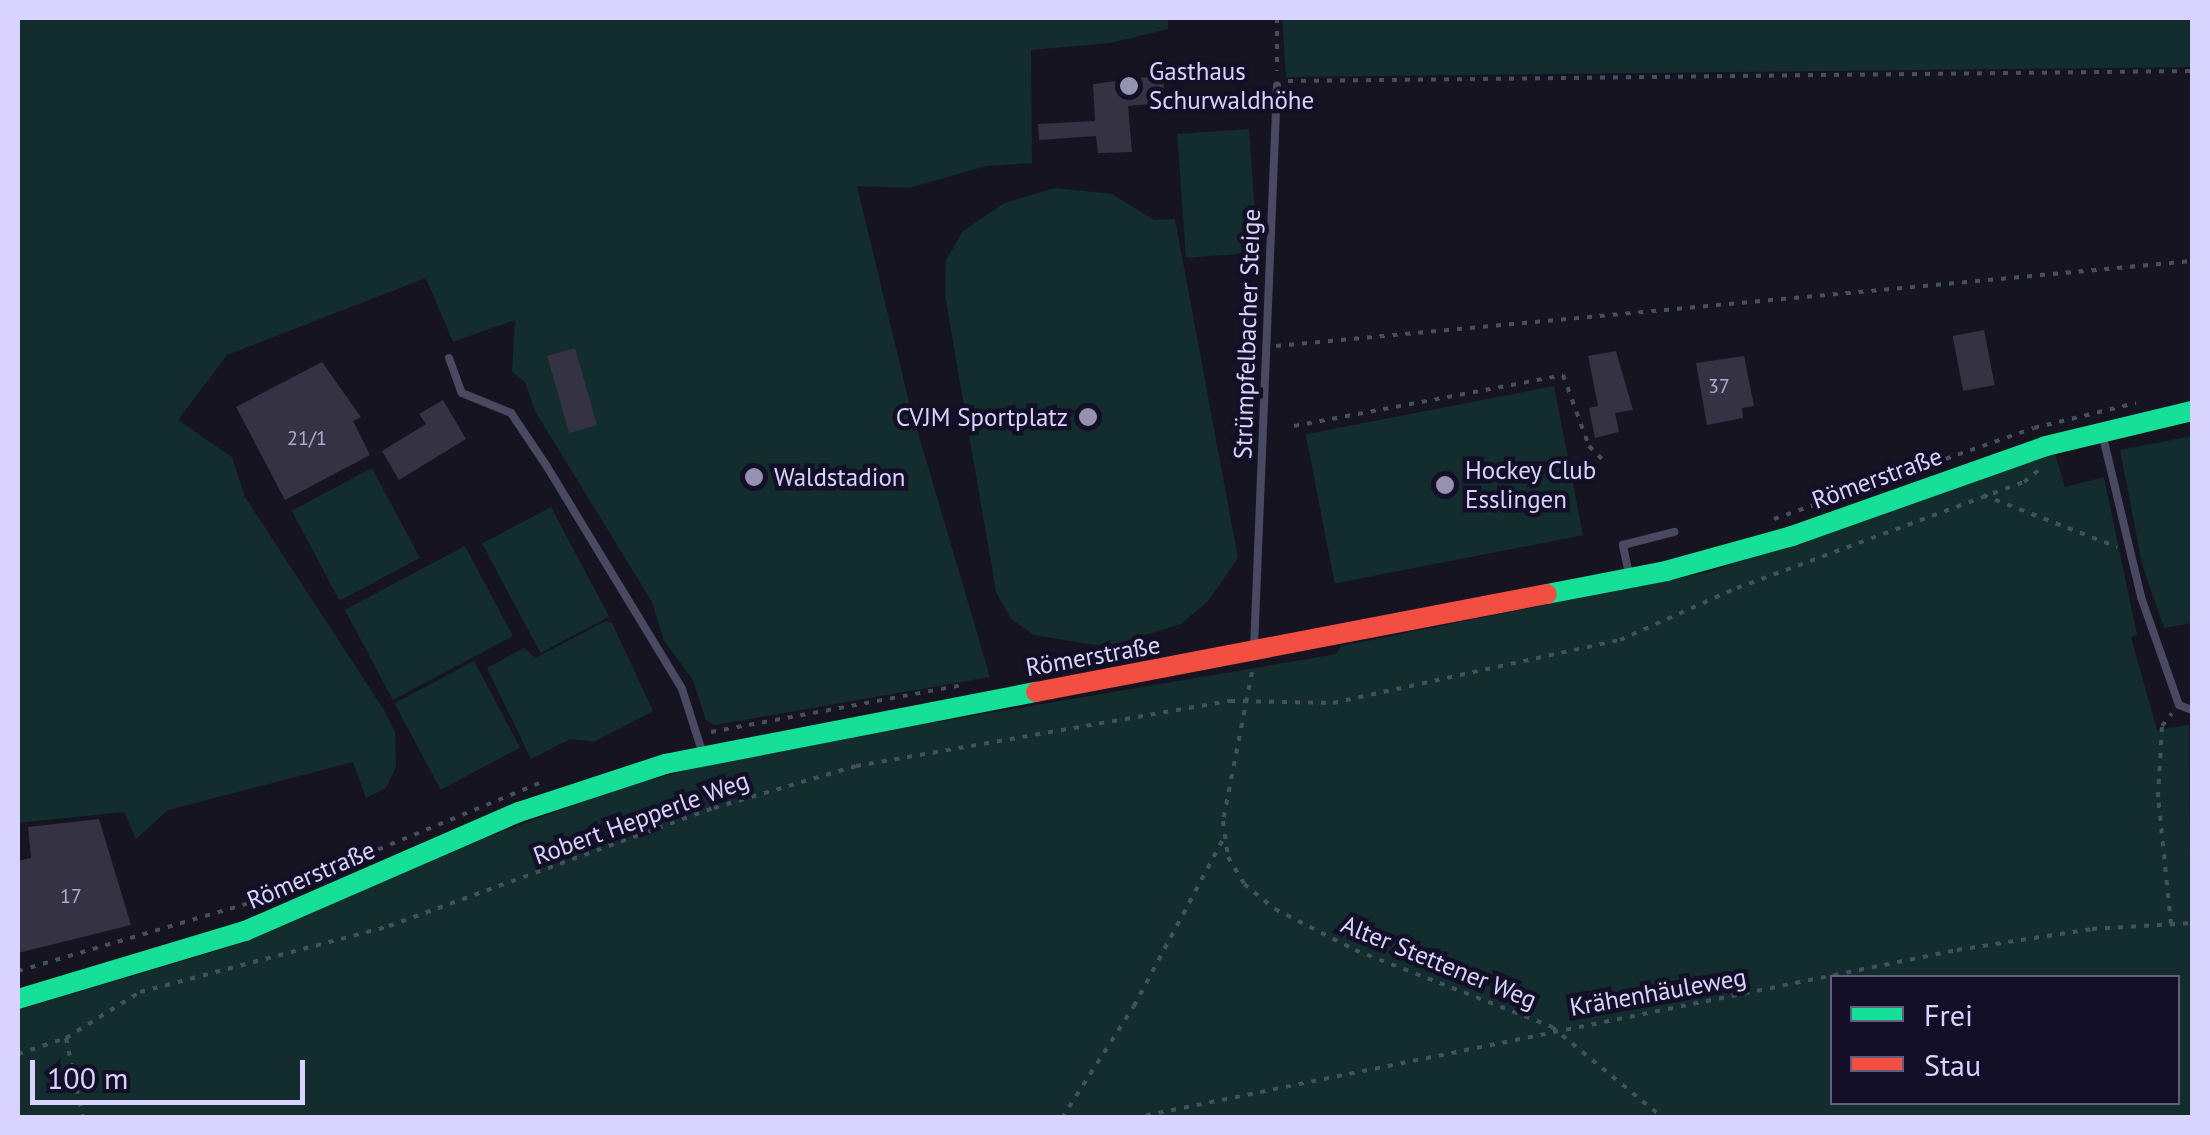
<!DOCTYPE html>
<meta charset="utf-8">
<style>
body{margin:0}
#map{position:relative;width:2210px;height:1135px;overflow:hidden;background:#161421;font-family:"PT Sans",sans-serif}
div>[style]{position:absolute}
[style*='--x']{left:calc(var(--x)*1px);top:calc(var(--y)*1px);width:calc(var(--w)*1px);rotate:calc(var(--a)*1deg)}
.green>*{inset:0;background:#132c2d;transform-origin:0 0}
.building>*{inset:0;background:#343243;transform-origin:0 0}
.path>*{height:4px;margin-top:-2px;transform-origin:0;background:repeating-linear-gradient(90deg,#44505f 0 5px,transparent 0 13px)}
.lane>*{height:8px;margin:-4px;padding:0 4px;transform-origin:4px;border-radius:4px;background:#4a4962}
.fast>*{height:20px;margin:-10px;padding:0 10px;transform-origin:10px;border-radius:10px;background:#16e098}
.jam>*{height:20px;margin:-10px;padding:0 10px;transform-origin:10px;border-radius:10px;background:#f24e42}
.dots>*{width:28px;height:28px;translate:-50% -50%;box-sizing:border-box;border:5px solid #130f26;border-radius:50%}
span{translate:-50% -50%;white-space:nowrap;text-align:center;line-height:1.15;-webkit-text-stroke:9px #130f26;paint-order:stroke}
.number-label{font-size:20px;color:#b0acd0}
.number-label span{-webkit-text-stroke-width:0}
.poi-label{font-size:25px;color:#d9d4ff}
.left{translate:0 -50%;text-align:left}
.right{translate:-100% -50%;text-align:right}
.street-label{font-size:25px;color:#d9d4ff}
.frame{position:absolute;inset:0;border:20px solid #d9d4ff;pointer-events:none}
.legend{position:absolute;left:1830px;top:975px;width:350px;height:130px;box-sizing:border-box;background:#130f26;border:2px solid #625e7d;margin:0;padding:12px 18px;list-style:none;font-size:30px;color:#d9d4ff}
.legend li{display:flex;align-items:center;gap:20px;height:50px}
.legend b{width:50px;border:2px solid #625e7d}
.scale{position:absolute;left:30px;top:1060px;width:275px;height:45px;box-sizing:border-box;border:5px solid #d9d4ff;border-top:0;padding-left:12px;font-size:30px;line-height:35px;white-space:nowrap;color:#d9d4ff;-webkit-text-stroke:8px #130f26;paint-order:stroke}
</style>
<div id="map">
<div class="green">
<div style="clip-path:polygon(18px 18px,1168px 18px,1168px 29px,1110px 43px,1031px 50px,1032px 163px,986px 166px,909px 188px,857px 186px,909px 402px,990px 677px,715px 725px,706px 720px,693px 680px,664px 641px,652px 602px,535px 411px,525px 382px,512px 372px,515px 320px,453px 342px,426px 278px,227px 355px,178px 420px,232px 457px,245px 497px,384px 710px,395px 732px,396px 767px,386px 788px,366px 798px,353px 762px,168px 810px,136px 839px,124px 812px,18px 823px)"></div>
<div style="clip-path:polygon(1282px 18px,2192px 18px,2192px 67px,1286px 77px)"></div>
<div style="left:1249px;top:129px;width:124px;height:72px;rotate:86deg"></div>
<div style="clip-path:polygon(1055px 188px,1112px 194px,1154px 220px,1175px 219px,1238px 558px,1208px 601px,1181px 624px,1107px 647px,1034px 635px,1011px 619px,996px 592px,945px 295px,946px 260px,963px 231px,1004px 203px)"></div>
<div style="left:1554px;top:386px;width:152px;height:253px;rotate:79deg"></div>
<div style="clip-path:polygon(2192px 436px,2192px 623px,2164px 628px,2142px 564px,2120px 450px)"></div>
<div style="clip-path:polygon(evenodd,2055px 454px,2065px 487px,2104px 477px,2137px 635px,2131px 637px,2157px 730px,2189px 725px,2192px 1117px,18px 1118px,18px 1010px,229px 947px,492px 835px,626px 786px,754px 753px,1336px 654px,1341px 646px,1709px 572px,2055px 454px,1832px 978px,2178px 978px,2178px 1102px,1832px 1102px,1832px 978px)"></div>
<div style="left:372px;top:468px;width:102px;height:91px;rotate:62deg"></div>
<div style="left:551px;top:507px;width:124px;height:78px;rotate:62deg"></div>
<div style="left:465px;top:546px;width:102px;height:136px;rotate:62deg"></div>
<div style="clip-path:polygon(606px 621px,612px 623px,653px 711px,594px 742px,570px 739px,531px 759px,487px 668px,524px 648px,535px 658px)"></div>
<div style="left:474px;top:661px;width:98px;height:90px;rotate:62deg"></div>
</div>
<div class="building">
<div style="clip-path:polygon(1163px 75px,1165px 103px,1128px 106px,1132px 152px,1098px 153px,1096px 136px,1039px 140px,1038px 124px,1095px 121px,1093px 84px)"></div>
<div style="left:1984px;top:330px;width:56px;height:32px;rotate:79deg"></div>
<div style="left:575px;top:348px;width:80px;height:29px;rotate:74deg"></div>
<div style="clip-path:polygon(1616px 351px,1633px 410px,1615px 413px,1619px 432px,1595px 438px,1589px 408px,1598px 406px,1588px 356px)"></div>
<div style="clip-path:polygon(1744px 356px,1754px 406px,1742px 408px,1743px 418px,1707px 425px,1696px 363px)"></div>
<div style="clip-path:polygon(322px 362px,361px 417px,353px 421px,370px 455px,285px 500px,236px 407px)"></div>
<div style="clip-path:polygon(443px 400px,466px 439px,399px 480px,382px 451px,426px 424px,419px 414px)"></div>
<div style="clip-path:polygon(99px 819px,131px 925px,18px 953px,18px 861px,31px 858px,28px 827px)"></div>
</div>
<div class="path">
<div style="--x:1277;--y:18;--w:53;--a:90"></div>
<div style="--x:1288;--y:81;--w:904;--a:-0.63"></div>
<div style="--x:1276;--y:346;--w:920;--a:-5.3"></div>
<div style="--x:1294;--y:426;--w:274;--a:-10.7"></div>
<div style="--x:1563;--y:375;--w:76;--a:69.9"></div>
<div style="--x:1589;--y:446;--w:23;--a:45"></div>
<div style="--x:1983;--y:495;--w:144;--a:21.2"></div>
<div style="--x:1774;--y:519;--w:275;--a:-19.3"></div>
<div style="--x:2034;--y:428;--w:105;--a:-13.8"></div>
<div style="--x:1252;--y:672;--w:152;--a:101"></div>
<div style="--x:1223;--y:821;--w:36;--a:82"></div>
<div style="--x:1228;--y:857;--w:31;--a:59"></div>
<div style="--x:1244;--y:884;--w:40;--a:39"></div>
<div style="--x:1275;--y:909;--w:90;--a:27.1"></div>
<div style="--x:1355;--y:950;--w:212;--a:21.3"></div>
<div style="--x:1552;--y:1027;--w:144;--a:39.3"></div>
<div style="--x:711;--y:732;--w:255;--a:-10.6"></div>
<div style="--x:2171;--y:924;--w:128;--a:-95.8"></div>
<div style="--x:2158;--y:797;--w:71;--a:-86.8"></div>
<div style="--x:2162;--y:726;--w:16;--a:-52"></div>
<div style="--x:18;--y:971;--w:238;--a:-16.4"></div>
<div style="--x:246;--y:904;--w:317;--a:-22.4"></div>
<div style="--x:66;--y:1038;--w:82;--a:78"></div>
<div style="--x:18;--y:1054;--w:51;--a:-18.4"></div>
<div style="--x:66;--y:1038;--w:87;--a:-31.9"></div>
<div style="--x:140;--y:992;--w:258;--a:-14.8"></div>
<div style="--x:389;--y:926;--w:346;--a:-20"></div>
<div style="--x:714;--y:808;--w:148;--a:-16.5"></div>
<div style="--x:856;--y:766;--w:380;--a:-9.9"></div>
<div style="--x:1230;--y:701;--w:103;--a:1.1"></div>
<div style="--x:1333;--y:703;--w:294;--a:-12.4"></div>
<div style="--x:1620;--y:640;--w:128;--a:-24"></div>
<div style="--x:1737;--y:588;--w:306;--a:-20.3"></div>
<div style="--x:2024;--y:482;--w:22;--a:-39"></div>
<div style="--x:1062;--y:1118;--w:133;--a:-57.3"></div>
<div style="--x:1134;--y:1006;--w:189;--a:-61.9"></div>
<div style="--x:1133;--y:1118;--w:841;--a:-11.52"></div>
<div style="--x:1957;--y:950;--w:137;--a:-8.8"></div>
<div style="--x:2092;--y:929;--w:100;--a:-3.4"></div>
</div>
<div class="lane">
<div style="--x:449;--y:358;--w:37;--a:70"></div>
<div style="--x:462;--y:393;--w:53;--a:22.2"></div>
<div style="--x:511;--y:413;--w:63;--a:56.1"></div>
<div style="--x:546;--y:465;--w:262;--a:58.7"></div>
<div style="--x:682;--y:689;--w:68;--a:72.1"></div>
<div style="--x:2103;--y:437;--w:164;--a:76.6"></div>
<div style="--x:2141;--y:597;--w:114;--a:70.6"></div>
<div style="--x:2179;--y:705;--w:14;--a:21"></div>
<div style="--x:1629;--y:574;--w:30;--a:-102"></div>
<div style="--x:1623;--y:545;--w:53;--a:-14.3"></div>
<div style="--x:1254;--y:648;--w:563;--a:-87.66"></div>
</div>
<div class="fast">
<div style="--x:1547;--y:594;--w:121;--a:-10.9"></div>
<div style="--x:1666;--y:571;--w:131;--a:-15.5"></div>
<div style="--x:1792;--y:536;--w:269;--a:-19.5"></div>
<div style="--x:2046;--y:446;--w:150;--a:-13.5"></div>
<div style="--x:18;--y:999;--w:237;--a:-16.7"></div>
<div style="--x:245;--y:931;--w:299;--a:-23.5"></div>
<div style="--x:519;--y:812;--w:154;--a:-18.2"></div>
<div style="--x:665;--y:764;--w:378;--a:-11"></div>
</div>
<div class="jam">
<div style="--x:1036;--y:692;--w:520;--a:-10.86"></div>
</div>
<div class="dots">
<div style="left:1129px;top:86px;background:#9591b1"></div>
<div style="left:1088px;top:417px;background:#9591b1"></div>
<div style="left:754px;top:477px;background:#9591b1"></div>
<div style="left:1445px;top:485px;background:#9591b1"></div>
</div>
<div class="number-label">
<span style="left:1719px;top:386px">37</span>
<span style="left:307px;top:438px">21/1</span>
<span style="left:71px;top:896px">17</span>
</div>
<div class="poi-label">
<span class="left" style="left:1149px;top:86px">Gasthaus<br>Schurwaldhöhe</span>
<span class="right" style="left:1068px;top:417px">CVJM Sportplatz</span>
<span class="left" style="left:1465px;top:485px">Hockey Club<br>Esslingen</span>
<span class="left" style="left:774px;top:477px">Waldstadion</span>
</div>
<div class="street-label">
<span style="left:1247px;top:334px;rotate:-88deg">Strümpfelbacher Steige</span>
<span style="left:1877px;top:478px;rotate:-20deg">Römerstraße</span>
<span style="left:1093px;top:656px;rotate:-10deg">Römerstraße</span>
<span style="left:641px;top:818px;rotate:-20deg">Robert Hepperle Weg</span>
<span style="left:311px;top:875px;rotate:-23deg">Römerstraße</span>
<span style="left:1439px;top:962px;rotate:22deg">Alter Stettener Weg</span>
<span style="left:1658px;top:992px;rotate:-10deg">Krähenhäuleweg</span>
</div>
<div class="frame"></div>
<ul class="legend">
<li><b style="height:12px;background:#16e098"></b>Frei</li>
<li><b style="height:12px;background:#f24e42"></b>Stau</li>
</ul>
<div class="scale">100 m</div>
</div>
